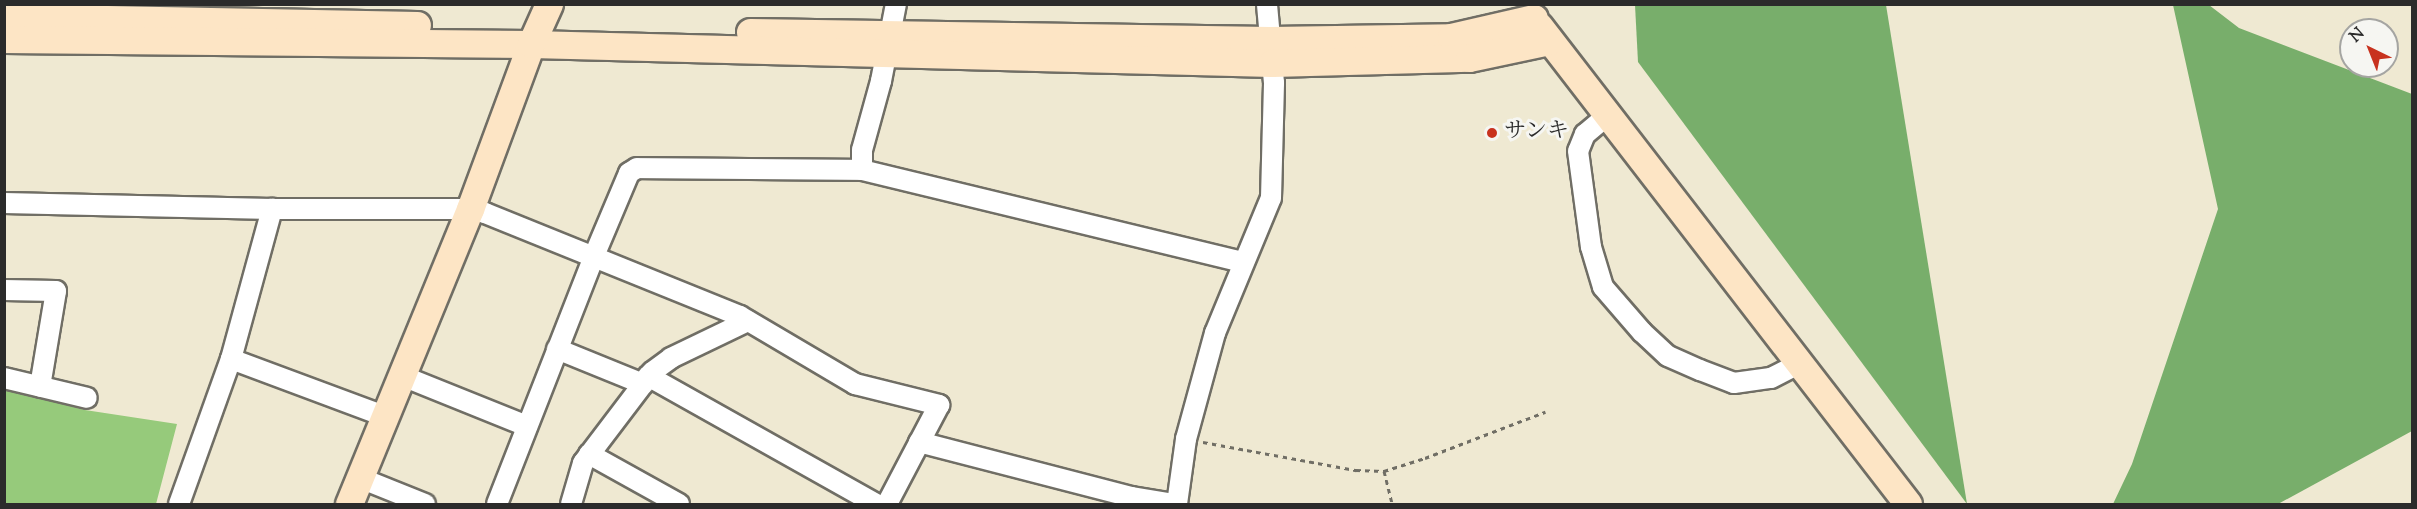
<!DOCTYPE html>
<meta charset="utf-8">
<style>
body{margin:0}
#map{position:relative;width:2417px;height:509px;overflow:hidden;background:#efe9d2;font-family:"Sorts Mill Goudy","Noto Serif JP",serif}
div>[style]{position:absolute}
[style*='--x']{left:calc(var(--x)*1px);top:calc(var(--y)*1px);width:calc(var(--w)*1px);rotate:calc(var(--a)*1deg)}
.green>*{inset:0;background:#96ca7b}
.forest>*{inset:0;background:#78ae6b}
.path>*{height:3px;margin-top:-1.5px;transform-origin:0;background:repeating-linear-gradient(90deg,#706e65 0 4.5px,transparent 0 9px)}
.roads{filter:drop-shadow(2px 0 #706e65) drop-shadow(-2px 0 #706e65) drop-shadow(0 2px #706e65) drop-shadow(0 -2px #706e65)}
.street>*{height:20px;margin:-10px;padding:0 10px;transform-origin:10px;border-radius:10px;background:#fff}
.secondary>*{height:27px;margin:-13.5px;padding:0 13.5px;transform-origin:13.5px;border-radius:13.5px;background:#fde5c5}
.dots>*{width:16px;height:16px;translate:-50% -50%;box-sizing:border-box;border:3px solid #f6f6f2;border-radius:50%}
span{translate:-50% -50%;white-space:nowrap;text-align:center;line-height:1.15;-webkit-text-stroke:6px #f6f6f2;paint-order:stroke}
.poi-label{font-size:22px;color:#2b2b2b}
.left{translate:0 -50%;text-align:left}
.frame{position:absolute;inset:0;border:6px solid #2b2b2b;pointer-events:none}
.north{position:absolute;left:2339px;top:18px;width:60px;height:60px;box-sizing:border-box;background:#f6f6f2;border:2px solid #a5a5a2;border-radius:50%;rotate:317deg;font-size:16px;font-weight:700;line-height:24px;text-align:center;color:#2b2b2b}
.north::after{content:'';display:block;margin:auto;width:21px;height:27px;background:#c8321e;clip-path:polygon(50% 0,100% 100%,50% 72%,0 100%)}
</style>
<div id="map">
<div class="green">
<div style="clip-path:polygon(4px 389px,85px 410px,177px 424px,156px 504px,5px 504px)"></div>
</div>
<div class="forest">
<div style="clip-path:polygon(1635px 5px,1886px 5px,1967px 504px,1638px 62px)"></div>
<div style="clip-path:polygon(2173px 5px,2209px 5px,2239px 28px,2412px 94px,2412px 431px,2278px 504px,2113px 504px,2132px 464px,2218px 209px)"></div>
</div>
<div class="path">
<div style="--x:1203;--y:442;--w:156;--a:10.4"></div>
<div style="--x:1356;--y:470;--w:28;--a:2"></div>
<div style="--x:1384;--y:471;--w:43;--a:-17.6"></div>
<div style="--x:1425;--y:458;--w:129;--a:-21"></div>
<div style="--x:1384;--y:471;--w:34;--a:76"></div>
</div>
<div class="roads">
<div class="street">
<div style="--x:1608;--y:115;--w:30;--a:140"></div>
<div style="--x:1585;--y:134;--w:18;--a:112"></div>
<div style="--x:1578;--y:151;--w:97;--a:82.3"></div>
<div style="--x:1591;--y:247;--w:42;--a:73.3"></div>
<div style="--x:1603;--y:287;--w:60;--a:49.1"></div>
<div style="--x:1642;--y:332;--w:35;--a:43"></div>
<div style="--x:1668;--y:356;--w:35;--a:24"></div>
<div style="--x:1700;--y:370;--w:36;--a:21"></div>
<div style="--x:1734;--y:383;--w:37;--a:-8"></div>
<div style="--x:1771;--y:378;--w:31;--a:-27"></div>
<div style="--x:862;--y:170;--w:20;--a:-90"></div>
<div style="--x:862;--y:150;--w:72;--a:-74.6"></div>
<div style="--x:881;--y:81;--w:78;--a:-79"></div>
<div style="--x:4;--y:203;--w:268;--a:1.3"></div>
<div style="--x:272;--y:209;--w:198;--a:0"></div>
<div style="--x:470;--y:209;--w:16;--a:15"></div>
<div style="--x:485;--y:213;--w:275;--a:22"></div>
<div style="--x:740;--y:316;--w:134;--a:30.6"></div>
<div style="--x:855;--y:384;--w:87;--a:14"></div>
<div style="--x:939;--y:405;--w:112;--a:117.7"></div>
<div style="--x:4;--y:290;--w:52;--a:1.1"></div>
<div style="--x:56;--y:291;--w:97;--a:99.5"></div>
<div style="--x:557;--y:349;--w:93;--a:22.1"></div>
<div style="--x:231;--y:359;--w:163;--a:20.4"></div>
<div style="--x:400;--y:375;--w:137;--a:21.9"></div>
<div style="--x:648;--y:376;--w:261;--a:29.3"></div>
<div style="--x:4;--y:378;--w:85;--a:13.5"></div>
<div style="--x:919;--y:442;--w:220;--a:14.5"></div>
<div style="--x:1132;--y:497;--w:43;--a:9.5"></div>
<div style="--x:589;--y:454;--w:103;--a:29.1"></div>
<div style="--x:360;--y:478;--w:70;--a:21.8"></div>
<div style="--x:179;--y:504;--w:154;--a:-70.3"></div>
<div style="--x:231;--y:359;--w:156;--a:-74.7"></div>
<div style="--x:497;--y:504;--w:266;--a:-68.6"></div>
<div style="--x:594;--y:256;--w:90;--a:-67.1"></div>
<div style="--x:629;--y:173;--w:9;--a:-32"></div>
<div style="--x:637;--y:168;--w:225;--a:0.5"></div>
<div style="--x:862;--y:170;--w:391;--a:13.6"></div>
<div style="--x:571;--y:504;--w:43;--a:-73.7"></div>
<div style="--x:583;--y:463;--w:114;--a:-52.8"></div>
<div style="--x:652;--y:372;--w:24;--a:-36"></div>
<div style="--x:671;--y:358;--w:85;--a:-25.7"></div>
<div style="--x:1177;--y:504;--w:66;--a:-82.1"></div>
<div style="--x:1186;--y:439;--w:110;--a:-74.7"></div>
<div style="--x:1215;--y:333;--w:146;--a:-67.5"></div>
<div style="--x:1271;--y:198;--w:115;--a:-88.5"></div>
<div style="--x:1274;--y:83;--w:79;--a:-95.1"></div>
</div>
<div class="secondary">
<div style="--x:4;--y:17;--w:413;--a:1.1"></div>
<div style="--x:1539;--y:26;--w:604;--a:52.33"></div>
<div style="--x:750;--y:32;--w:520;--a:0.88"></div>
<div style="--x:1270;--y:40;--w:181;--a:-0.9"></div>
<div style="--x:1451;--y:37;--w:85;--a:-12.9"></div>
<div style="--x:4;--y:39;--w:527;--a:0.54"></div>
<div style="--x:531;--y:44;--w:741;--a:1.47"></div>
<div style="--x:1272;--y:63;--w:197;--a:-1.5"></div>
<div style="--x:1469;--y:58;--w:82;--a:-12"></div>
<div style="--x:349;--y:504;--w:319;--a:-67.7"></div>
<div style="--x:470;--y:209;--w:176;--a:-69.7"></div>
<div style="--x:531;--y:44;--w:44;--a:-65.8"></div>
</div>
</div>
<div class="dots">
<div style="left:1492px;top:133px;background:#c8321e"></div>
</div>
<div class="poi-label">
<span class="left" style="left:1504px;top:133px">サンキ</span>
</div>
<div class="frame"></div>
<div class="north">N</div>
</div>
